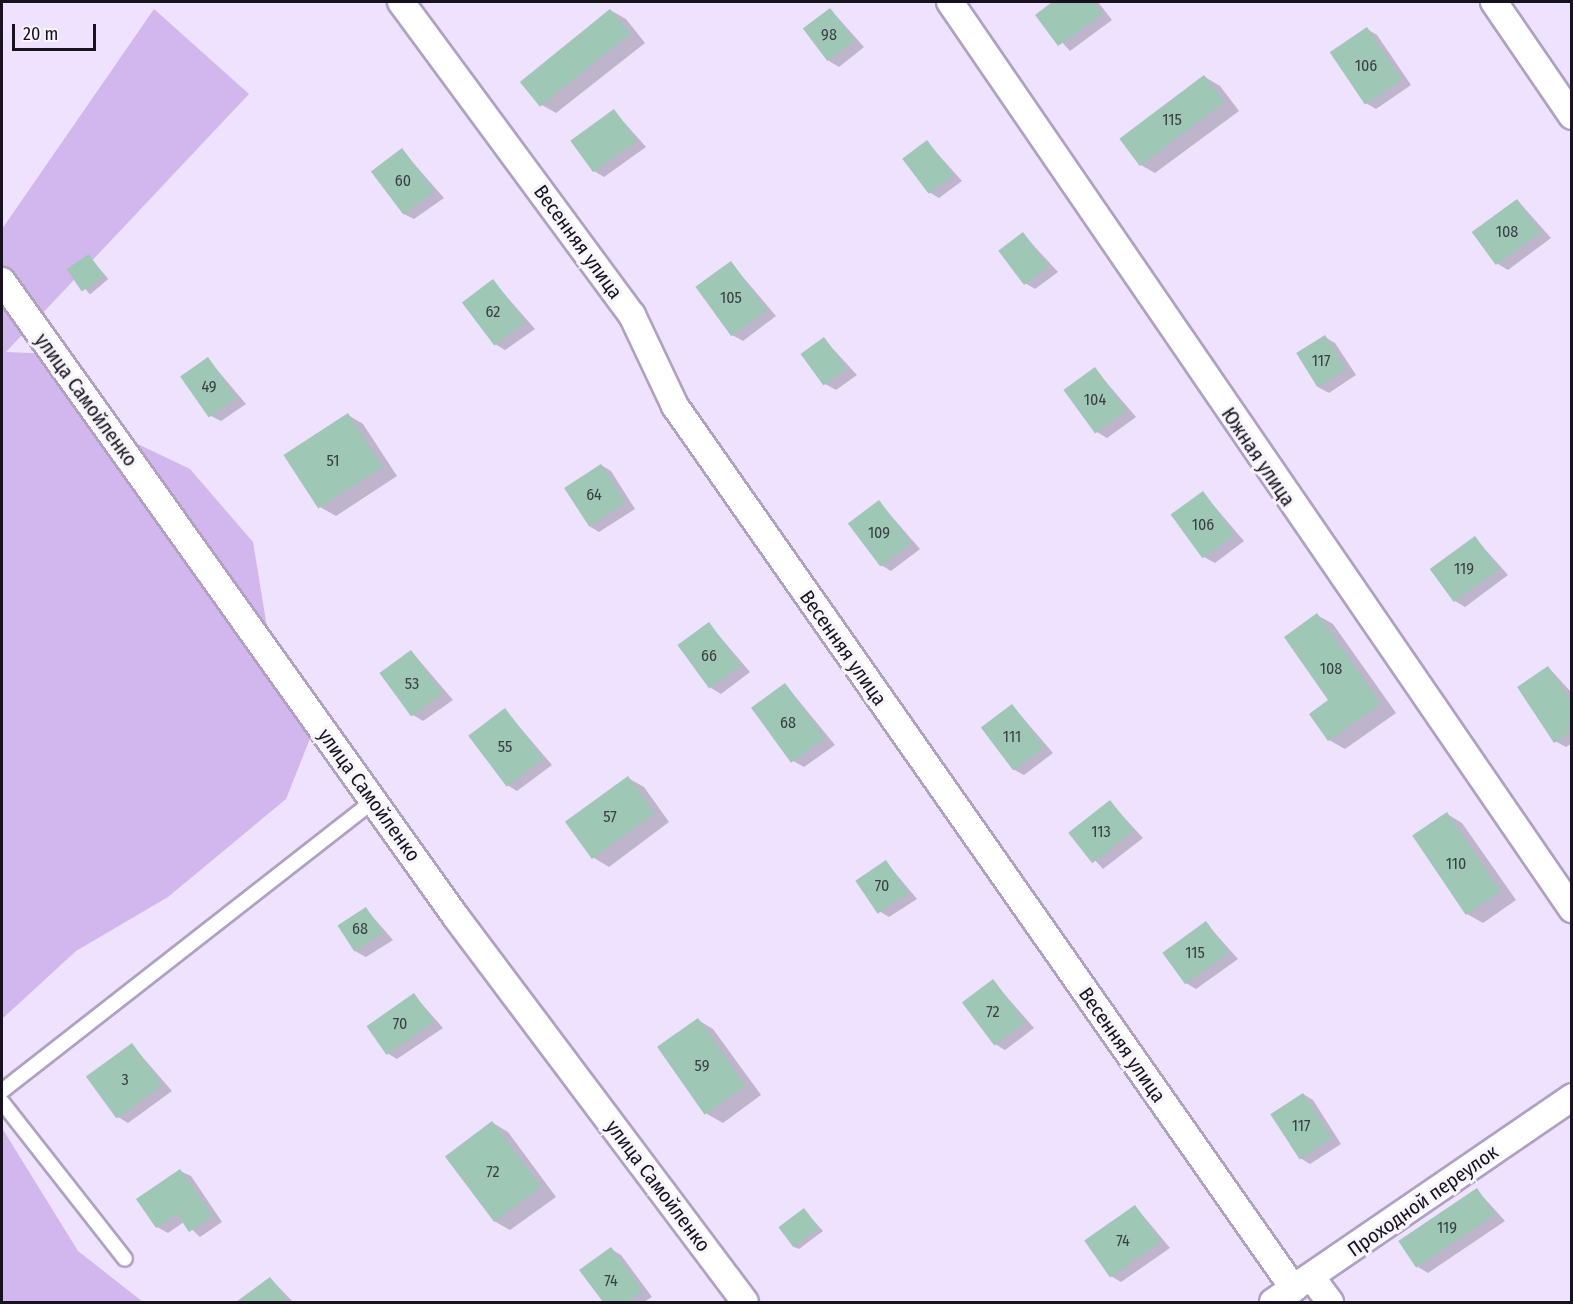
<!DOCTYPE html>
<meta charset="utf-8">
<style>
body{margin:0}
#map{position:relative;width:1573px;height:1304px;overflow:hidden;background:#eee2fe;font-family:"Fira Sans Condensed",sans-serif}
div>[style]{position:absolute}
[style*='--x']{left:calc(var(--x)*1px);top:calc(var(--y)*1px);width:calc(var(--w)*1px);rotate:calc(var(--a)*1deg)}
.green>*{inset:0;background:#d1b7ee}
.shadow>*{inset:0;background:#0003;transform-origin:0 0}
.building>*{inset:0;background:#9fc7b5;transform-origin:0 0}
.roads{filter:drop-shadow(2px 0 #b0a1c2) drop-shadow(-2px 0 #b0a1c2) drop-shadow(0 2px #b0a1c2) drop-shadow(0 -2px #b0a1c2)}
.service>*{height:14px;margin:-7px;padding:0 7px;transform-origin:7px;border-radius:7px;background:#fff}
.minor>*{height:26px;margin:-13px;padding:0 13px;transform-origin:13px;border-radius:13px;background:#fff}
span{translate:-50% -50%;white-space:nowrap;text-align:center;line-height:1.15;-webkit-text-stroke:6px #f7f4fb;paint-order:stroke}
.number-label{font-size:16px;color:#393f44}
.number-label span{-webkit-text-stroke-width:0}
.street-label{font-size:20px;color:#17121e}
.frame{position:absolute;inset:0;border:3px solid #17121e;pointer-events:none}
.scale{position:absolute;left:12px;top:24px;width:84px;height:27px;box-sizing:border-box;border:3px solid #17121e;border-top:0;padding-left:8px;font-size:18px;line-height:21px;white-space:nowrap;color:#17121e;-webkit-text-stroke:4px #f7f4fb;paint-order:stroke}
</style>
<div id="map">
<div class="green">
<div style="clip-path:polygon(154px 9px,249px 94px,6px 352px,52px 354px,100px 426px,190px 469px,253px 542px,271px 652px,315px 726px,286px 799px,168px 897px,76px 951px,2px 1019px,2px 229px)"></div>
<div style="clip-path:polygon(2px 1128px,78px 1251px,143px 1302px,2px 1302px)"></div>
</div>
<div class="shadow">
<div style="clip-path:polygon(1055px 2px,1098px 2px,1112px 20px,1070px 51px,1037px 15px)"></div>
<div style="clip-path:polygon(610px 10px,626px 19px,645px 43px,556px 113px,540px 104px)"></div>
<div style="clip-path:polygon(831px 10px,864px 47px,839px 67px,829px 61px)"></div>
<div style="clip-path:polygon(1367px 29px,1377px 35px,1411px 85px,1376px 109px,1366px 103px)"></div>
<div style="clip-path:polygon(1205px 77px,1220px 86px,1239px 111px,1155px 173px,1139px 164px)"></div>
<div style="clip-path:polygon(614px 111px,646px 147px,604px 177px,594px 171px)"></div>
<div style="clip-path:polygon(927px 142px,962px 181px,939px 198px,929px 192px)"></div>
<div style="clip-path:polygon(402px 150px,444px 198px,414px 219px,404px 214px)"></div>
<div style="clip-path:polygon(1518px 201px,1551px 238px,1508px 270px,1498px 264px)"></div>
<div style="clip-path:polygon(1023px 234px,1058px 272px,1035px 289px,1025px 283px)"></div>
<div style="left:89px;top:256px;width:30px;height:24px;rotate:50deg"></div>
<div style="clip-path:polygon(731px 263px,776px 316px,743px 341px,732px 335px)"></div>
<div style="clip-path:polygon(493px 281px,535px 329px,505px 350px,495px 344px)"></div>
<div style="clip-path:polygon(1325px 337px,1335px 343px,1356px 375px,1329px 393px,1318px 387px)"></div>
<div style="clip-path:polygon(824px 339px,857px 375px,836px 390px,825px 384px)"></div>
<div style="clip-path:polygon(208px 359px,246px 404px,221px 421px,211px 416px)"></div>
<div style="clip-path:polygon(1095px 369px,1136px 417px,1107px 438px,1097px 432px)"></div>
<div style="clip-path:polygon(348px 415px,363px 424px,397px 476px,336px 516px,320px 507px)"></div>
<div style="clip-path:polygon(601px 465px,611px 471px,635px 509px,599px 532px,589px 526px)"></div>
<div style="clip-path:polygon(1203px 493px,1244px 541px,1215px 563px,1204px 557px)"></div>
<div style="clip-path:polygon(879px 502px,920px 549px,891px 571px,881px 565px)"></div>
<div style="clip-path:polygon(1475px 538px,1508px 575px,1465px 607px,1455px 601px)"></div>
<div style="clip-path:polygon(1317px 615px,1333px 624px,1396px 713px,1345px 749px,1329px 740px,1311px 714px,1331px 701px)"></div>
<div style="clip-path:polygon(709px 624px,750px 672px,721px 694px,711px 688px)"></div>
<div style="clip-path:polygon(412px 652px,453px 700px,423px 721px,413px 715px)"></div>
<div style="clip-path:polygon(1548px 667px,1572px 693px,1572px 743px,1566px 747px,1555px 741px)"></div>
<div style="clip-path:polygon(785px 684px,835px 745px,804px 767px,793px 761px)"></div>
<div style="clip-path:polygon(1012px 705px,1053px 753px,1024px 775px,1013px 769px)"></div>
<div style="clip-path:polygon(505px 710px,552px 765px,517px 791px,507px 785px)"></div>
<div style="clip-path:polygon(628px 778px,644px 787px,669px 822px,609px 867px,594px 858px)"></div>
<div style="clip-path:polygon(1110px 802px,1143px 838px,1103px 869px,1070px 833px)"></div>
<div style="clip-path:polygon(1447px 814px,1462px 823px,1516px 900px,1483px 923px,1467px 914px)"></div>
<div style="clip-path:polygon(886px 862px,917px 899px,889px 917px,879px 911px)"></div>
<div style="clip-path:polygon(366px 909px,393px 940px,366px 957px,355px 951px)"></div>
<div style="clip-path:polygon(1206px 923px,1238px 959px,1196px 989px,1186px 983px)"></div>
<div style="clip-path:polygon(993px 981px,1034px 1028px,1005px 1050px,995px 1044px)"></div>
<div style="clip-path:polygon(414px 995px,443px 1028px,397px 1059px,387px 1053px)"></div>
<div style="clip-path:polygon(698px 1020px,713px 1029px,761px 1095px,723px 1123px,707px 1114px)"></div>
<div style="clip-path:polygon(132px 1045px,172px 1091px,128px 1123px,118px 1117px)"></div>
<div style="clip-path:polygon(1303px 1094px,1313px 1100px,1341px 1144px,1310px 1164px,1300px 1158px)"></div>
<div style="clip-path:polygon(493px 1123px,508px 1132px,556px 1197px,510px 1230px,494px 1221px)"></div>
<div style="clip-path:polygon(180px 1171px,191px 1176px,222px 1222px,200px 1237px,184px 1222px,168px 1233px,157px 1227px)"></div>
<div style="clip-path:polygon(1477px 1190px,1505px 1221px,1428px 1273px,1418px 1267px)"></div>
<div style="clip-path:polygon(1135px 1206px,1170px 1248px,1121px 1282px,1111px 1276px)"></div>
<div style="clip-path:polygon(804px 1210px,823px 1231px,799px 1249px,794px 1247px)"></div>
<div style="clip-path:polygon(611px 1249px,621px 1255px,652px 1297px,644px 1302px,605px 1302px,581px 1271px)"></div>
<div style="clip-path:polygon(271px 1279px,293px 1302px,239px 1302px)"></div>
</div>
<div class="building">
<div style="clip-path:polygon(1052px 2px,1094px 2px,1103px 14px,1058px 46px,1035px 15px)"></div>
<div style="left:830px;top:8px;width:41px;height:34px;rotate:53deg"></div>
<div style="left:610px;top:9px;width:32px;height:116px;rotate:51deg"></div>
<div style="left:1367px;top:27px;width:63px;height:45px;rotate:56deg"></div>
<div style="left:1204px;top:75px;width:34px;height:106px;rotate:53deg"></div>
<div style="left:614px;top:109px;width:39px;height:54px;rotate:54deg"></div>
<div style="left:927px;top:140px;width:44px;height:31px;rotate:53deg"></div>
<div style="left:402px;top:148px;width:54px;height:39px;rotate:53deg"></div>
<div style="left:1517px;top:199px;width:41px;height:56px;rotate:54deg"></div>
<div style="left:1023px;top:232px;width:43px;height:31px;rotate:53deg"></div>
<div style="left:89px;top:254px;width:27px;height:27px;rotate:56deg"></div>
<div style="left:731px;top:261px;width:61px;height:44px;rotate:54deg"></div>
<div style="left:493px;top:279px;width:54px;height:39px;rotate:53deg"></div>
<div style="left:1325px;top:335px;width:40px;height:34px;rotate:58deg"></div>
<div style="left:824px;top:337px;width:39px;height:29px;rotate:54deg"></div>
<div style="left:208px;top:357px;width:50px;height:34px;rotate:55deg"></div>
<div style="left:1095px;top:367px;width:54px;height:39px;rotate:54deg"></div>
<div style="left:348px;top:413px;width:64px;height:77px;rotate:57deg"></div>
<div style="left:601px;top:464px;width:46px;height:44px;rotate:57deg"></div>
<div style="left:1203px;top:491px;width:54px;height:40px;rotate:54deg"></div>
<div style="left:879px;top:500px;width:54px;height:39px;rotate:53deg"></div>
<div style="left:1475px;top:536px;width:41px;height:56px;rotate:54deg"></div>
<div style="clip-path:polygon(1317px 613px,1381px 704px,1328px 741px,1309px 714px,1328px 700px,1284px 637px)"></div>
<div style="left:709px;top:622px;width:54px;height:39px;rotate:54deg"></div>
<div style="left:411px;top:650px;width:54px;height:39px;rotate:54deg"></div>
<div style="clip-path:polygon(1548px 666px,1572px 701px,1572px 731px,1554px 743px,1517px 687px)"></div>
<div style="left:785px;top:683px;width:68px;height:42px;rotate:54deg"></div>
<div style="left:1012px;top:704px;width:54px;height:39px;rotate:53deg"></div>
<div style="left:505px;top:708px;width:64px;height:46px;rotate:53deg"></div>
<div style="left:628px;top:776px;width:46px;height:78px;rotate:54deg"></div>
<div style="left:1110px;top:800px;width:39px;height:53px;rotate:52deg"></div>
<div style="left:1447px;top:812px;width:96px;height:42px;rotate:56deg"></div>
<div style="left:886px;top:860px;width:40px;height:37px;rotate:56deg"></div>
<div style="left:366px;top:907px;width:31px;height:34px;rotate:57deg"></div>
<div style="left:1206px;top:921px;width:39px;height:54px;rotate:54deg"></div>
<div style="left:993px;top:979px;width:54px;height:39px;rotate:53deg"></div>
<div style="left:414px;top:993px;width:35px;height:58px;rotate:55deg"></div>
<div style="left:698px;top:1018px;width:83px;height:50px;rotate:55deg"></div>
<div style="left:132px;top:1043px;width:52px;height:57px;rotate:54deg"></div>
<div style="left:1303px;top:1093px;width:54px;height:39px;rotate:57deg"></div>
<div style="left:492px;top:1121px;width:82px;height:59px;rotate:53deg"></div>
<div style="clip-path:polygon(180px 1169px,213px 1216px,189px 1232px,177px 1214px,156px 1228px,136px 1199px)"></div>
<div style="left:1477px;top:1188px;width:32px;height:95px;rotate:56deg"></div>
<div style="left:1135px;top:1205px;width:45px;height:62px;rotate:55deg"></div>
<div style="left:804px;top:1208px;width:25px;height:32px;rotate:53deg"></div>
<div style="clip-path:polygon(611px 1247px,643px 1291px,627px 1302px,603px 1302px,579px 1270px)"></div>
<div style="clip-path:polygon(270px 1277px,289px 1302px,236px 1302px)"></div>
</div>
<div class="roads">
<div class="service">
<div style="--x:2;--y:1091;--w:471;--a:-38"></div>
<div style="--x:2;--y:1102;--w:199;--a:51.9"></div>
</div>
<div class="minor">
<div style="--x:401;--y:2;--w:389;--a:53.6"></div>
<div style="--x:632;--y:315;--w:101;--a:64.7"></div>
<div style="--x:675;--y:406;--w:1078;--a:54.97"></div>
<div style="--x:950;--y:2;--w:1100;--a:55.56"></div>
<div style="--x:1494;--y:2;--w:138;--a:55.6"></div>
<div style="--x:2;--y:281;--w:781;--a:54.48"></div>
<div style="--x:456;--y:917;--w:481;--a:53.1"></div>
<div style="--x:1312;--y:1278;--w:30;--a:53"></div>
<div style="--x:1273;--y:1302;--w:363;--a:-34.4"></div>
</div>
</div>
<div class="number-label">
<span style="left:829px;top:35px">98</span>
<span style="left:1366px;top:66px">106</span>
<span style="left:1172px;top:120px">115</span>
<span style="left:403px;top:181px">60</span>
<span style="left:1507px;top:232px">108</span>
<span style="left:731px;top:298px">105</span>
<span style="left:493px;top:312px">62</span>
<span style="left:1321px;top:361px">117</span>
<span style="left:209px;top:387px">49</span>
<span style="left:1095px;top:400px">104</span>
<span style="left:333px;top:461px">51</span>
<span style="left:594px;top:495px">64</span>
<span style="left:1203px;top:525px">106</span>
<span style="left:879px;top:533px">109</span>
<span style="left:1464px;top:569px">119</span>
<span style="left:709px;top:656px">66</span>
<span style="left:1331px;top:669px">108</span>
<span style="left:412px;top:684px">53</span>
<span style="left:788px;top:723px">68</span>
<span style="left:1012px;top:737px">111</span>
<span style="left:505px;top:747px">55</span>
<span style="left:610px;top:817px">57</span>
<span style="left:1101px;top:832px">113</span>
<span style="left:1456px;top:864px">110</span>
<span style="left:882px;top:886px">70</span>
<span style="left:360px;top:929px">68</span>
<span style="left:1195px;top:953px">115</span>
<span style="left:993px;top:1012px">72</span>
<span style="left:400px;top:1024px">70</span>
<span style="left:702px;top:1066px">59</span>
<span style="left:125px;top:1080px">3</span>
<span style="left:1301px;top:1126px">117</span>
<span style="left:493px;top:1172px">72</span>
<span style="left:1447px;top:1228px">119</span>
<span style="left:1123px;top:1241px">74</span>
<span style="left:611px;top:1281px">74</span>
</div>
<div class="street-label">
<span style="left:578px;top:242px;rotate:54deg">Весенняя улица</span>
<span style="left:86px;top:400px;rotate:54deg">улица Самойленко</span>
<span style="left:1258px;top:457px;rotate:56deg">Южная улица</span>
<span style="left:843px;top:648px;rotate:55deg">Весенняя улица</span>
<span style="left:369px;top:795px;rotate:54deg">улица Самойленко</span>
<span style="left:1122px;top:1045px;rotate:55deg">Весенняя улица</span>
<span style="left:658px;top:1186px;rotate:53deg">улица Самойленко</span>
<span style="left:1423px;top:1201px;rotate:-35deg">Проходной переулок</span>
</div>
<div class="frame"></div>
<div class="scale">20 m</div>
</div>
